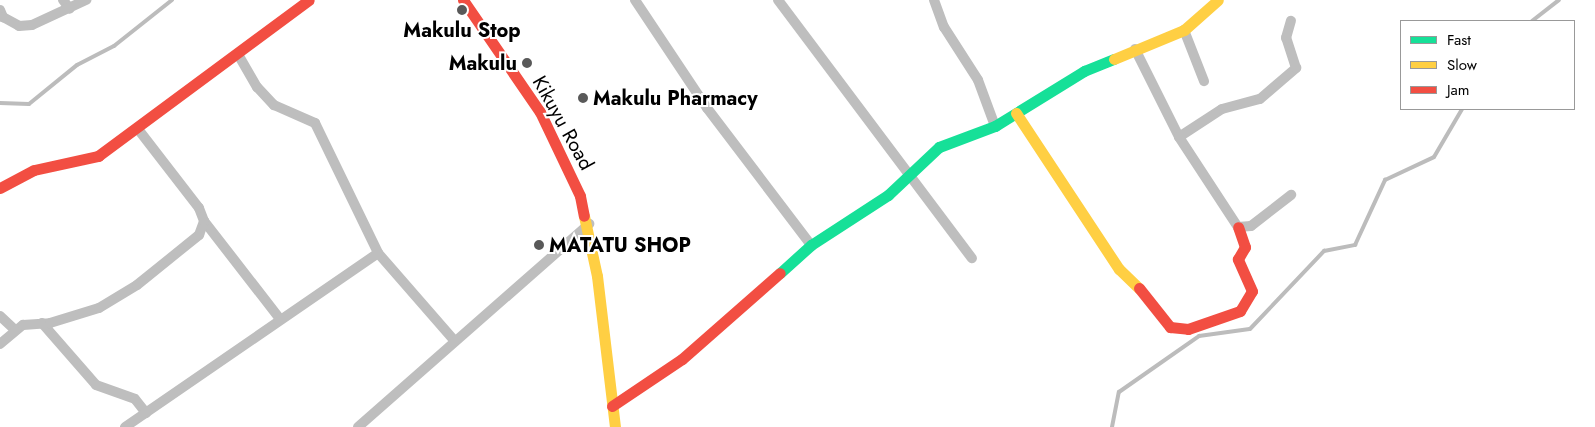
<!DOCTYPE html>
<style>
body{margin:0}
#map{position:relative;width:1595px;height:427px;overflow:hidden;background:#fff;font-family:Jost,sans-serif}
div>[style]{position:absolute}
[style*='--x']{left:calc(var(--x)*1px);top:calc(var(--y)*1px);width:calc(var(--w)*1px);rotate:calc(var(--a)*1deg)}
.stream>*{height:4px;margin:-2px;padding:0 2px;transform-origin:2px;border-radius:2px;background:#bcbcbc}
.street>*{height:10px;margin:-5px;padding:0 5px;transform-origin:5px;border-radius:5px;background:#bebebe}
.fast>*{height:11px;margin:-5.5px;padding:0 5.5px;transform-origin:5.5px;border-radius:5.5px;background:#16e098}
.slow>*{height:11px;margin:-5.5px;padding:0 5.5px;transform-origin:5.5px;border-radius:5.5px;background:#ffcf43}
.jam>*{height:11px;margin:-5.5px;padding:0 5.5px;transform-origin:5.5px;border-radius:5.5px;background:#f24e42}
.dots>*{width:14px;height:14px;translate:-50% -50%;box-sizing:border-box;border:2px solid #fff;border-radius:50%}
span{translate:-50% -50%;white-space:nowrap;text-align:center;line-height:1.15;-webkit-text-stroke:4px #fff;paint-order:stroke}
.poi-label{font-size:20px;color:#000;font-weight:700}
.right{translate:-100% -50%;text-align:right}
.left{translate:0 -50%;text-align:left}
.street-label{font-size:20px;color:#000}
.legend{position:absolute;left:1400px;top:20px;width:175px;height:90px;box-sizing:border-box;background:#fff;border:1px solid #999;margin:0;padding:6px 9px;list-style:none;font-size:15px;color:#000}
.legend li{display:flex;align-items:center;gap:10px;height:25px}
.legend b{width:25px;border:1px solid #999}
</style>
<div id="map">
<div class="stream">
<div style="--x:1532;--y:21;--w:34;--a:-38"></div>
<div style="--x:0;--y:103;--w:29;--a:2"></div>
<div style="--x:29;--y:104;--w:62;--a:-39.1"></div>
<div style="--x:77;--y:65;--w:42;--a:-27.2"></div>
<div style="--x:114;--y:46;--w:74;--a:-38.4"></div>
<div style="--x:1112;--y:427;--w:36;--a:-79"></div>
<div style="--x:1119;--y:392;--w:98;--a:-35"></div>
<div style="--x:1199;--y:336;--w:51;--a:-7.8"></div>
<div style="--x:1250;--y:329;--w:108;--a:-46.5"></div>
<div style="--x:1324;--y:251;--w:32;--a:-11"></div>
<div style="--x:1355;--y:245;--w:72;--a:-65.2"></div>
<div style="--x:1385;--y:180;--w:54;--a:-25.1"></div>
<div style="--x:1434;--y:157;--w:56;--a:-59.7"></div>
</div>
<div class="street">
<div style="--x:63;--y:0;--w:11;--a:52"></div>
<div style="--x:635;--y:0;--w:130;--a:56.3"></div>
<div style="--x:707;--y:108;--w:172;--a:52.8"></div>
<div style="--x:778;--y:0;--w:323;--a:53.1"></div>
<div style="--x:934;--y:0;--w:29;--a:70"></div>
<div style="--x:944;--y:27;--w:63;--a:57.3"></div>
<div style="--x:978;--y:80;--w:49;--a:69.7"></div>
<div style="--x:0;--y:10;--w:8;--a:67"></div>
<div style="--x:3;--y:17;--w:18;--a:29"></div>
<div style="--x:19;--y:26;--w:13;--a:-4"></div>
<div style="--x:32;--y:25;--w:60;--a:-24.8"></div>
<div style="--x:1184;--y:30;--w:55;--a:68.6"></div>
<div style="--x:1135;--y:49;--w:98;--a:63.4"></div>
<div style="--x:1179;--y:137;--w:108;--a:56.8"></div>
<div style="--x:1238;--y:227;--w:13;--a:-4"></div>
<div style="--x:1251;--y:226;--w:51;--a:-37.8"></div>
<div style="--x:239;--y:56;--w:36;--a:60"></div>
<div style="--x:257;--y:87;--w:25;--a:47"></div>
<div style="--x:274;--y:105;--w:45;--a:23.7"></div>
<div style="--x:315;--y:123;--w:144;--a:64.1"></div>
<div style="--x:378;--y:253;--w:116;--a:48.9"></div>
<div style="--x:1179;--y:137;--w:51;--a:-33.1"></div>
<div style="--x:1222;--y:109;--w:39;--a:-15"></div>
<div style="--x:1260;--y:99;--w:48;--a:-40.7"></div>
<div style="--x:1296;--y:68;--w:32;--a:-108"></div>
<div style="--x:1286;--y:38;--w:18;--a:-74"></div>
<div style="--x:204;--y:221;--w:124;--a:52.2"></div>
<div style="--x:0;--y:316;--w:19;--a:43"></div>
<div style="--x:42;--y:323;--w:82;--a:48.9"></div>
<div style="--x:96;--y:385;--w:41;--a:19.7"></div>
<div style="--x:135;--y:399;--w:18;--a:52"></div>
<div style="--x:0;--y:344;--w:30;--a:-40"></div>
<div style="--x:23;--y:325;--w:27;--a:-4"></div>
<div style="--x:50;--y:323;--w:51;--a:-17"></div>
<div style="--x:99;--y:308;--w:44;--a:-31.2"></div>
<div style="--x:137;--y:285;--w:80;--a:-38.9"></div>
<div style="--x:199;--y:235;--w:15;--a:-70"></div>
<div style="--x:204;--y:221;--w:14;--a:-111"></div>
<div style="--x:199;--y:208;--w:100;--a:-127.7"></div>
<div style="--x:125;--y:427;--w:307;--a:-34.5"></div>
<div style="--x:358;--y:427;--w:308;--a:-41.3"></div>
</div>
<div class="fast">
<div style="--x:780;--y:273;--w:42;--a:-42.1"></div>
<div style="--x:811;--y:245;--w:92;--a:-33"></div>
<div style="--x:888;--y:195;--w:70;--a:-43.3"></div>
<div style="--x:939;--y:147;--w:60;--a:-20.6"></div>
<div style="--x:995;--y:126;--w:105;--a:-31.7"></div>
<div style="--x:1084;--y:71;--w:32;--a:-22"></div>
</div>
<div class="slow">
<div style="--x:1114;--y:59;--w:76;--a:-22.5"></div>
<div style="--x:1184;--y:30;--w:45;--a:-41.4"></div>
<div style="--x:1016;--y:113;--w:187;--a:56.6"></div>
<div style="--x:1119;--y:269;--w:28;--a:44"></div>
<div style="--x:584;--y:216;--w:61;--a:77.8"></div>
<div style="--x:597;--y:276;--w:152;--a:83.2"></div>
</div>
<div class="jam">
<div style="--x:463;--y:0;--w:136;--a:55.5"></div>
<div style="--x:540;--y:112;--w:93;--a:64.5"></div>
<div style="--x:580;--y:196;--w:20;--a:79"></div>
<div style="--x:0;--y:188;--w:38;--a:-28"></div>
<div style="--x:34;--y:170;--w:66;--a:-12.3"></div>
<div style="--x:98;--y:156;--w:262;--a:-36.5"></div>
<div style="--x:1139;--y:288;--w:50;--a:51.5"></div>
<div style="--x:1170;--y:327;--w:18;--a:6"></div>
<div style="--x:1188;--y:329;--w:55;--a:-19.1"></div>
<div style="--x:1240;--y:311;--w:23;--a:-59"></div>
<div style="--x:1252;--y:291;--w:35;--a:-114"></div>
<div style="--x:1238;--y:259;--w:14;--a:-60"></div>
<div style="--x:1245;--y:247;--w:21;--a:-109"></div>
<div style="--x:612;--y:406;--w:84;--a:-33.9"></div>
<div style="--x:682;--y:359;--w:130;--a:-41.3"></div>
</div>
<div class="dots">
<div style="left:462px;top:10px;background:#595959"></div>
<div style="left:527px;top:63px;background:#595959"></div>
<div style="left:583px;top:98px;background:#595959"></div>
<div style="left:539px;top:245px;background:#595959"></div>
</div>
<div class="poi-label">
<span style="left:462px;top:30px">Makulu Stop</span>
<span class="right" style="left:517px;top:63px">Makulu</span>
<span class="left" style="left:593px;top:98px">Makulu Pharmacy</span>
<span class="left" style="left:549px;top:245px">MATATU SHOP</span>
</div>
<div class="street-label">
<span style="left:563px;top:123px;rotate:61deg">Kikuyu Road</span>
</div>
<ul class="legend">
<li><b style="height:6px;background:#16e098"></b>Fast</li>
<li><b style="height:6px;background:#ffcf43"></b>Slow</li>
<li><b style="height:6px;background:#f24e42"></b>Jam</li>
</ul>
</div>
